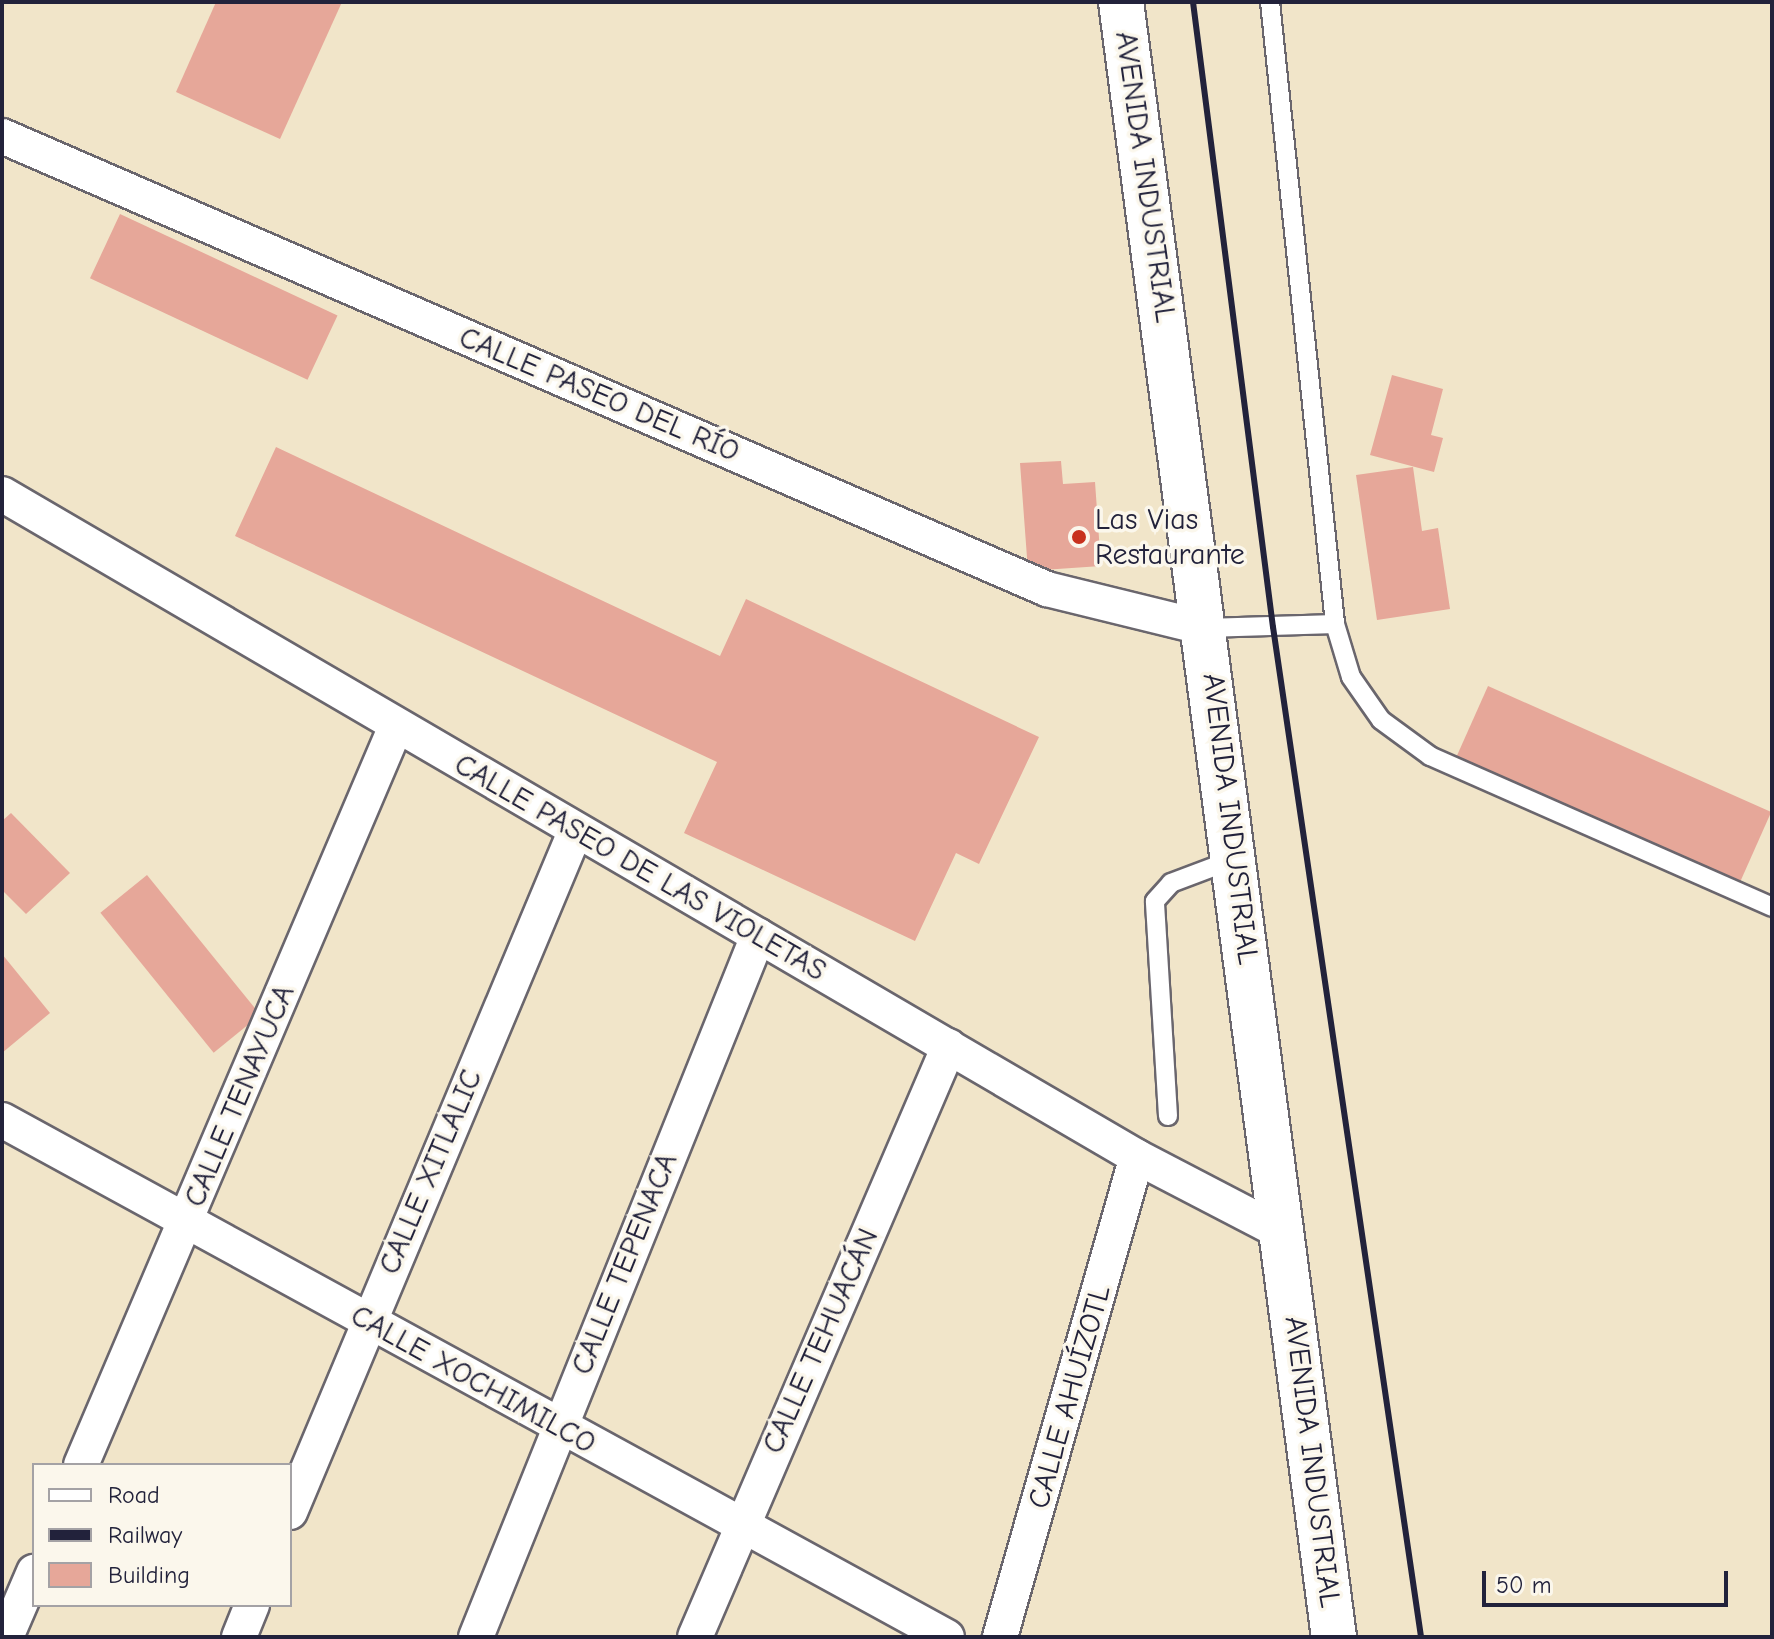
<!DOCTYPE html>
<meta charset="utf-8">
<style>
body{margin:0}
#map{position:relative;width:1774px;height:1639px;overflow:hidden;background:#f1e5c9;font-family:"Comic Neue",sans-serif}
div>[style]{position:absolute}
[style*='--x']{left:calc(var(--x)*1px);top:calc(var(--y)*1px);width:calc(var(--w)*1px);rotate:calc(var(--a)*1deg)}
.building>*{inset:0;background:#e6a799;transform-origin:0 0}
.roads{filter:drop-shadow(2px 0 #6a666d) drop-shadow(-2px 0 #6a666d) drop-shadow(0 2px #6a666d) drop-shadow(0 -2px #6a666d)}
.service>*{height:18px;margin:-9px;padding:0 9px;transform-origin:9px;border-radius:9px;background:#fff}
.minor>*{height:34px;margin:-17px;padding:0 17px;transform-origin:17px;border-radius:17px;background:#fff}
.tertiary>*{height:44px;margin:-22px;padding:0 22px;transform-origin:22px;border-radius:22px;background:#fff}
.rail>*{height:6px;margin:-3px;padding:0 3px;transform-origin:3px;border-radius:3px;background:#22223b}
.dots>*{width:22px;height:22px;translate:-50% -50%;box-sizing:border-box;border:4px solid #fbf7ec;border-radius:50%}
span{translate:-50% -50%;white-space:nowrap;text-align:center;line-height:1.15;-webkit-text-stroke:7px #fbf7ec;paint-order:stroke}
.street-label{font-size:30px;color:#22223b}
.poi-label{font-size:30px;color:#22223b}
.left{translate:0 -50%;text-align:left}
.frame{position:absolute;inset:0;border:4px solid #22223b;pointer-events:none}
.legend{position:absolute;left:32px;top:1463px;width:260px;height:144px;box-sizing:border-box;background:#fbf7ec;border:2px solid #a4a2a5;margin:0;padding:10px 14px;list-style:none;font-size:24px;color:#22223b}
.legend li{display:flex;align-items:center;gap:16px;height:40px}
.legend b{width:40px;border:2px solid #a4a2a5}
.scale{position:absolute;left:1482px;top:1571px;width:246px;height:36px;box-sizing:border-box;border:4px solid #22223b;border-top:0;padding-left:10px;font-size:24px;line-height:28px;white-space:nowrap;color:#22223b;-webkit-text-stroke:6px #fbf7ec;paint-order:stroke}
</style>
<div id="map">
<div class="building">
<div style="clip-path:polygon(216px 2px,342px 2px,280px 139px,176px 92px)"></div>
<div style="left:120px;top:214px;width:240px;height:71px;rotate:25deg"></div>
<div style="clip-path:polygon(1392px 375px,1443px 389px,1431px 435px,1443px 438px,1434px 472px,1370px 455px)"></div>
<div style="clip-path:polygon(276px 447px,720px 656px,746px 599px,1039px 737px,979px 864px,956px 853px,915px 941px,684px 833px,717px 762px,235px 536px)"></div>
<div style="clip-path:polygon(1061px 461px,1063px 484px,1095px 482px,1101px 566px,1028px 571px,1020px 463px)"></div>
<div style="clip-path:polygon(1413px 467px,1422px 531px,1438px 528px,1450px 609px,1377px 620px,1356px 475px)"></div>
<div style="left:1488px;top:686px;width:310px;height:77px;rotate:24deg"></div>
<div style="clip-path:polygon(11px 813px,70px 873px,26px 914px,2px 890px,2px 821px)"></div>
<div style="left:147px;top:875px;width:180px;height:60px;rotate:51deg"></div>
<div style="clip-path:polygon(2px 954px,50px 1013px,2px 1053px)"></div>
</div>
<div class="roads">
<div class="service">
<div style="--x:1270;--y:2;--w:625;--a:84.03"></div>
<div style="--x:1335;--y:624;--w:55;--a:73.2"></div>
<div style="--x:1351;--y:677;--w:52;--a:55.1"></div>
<div style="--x:1381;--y:720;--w:61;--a:36.3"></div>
<div style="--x:1430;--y:756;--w:374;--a:23.8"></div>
<div style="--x:1206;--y:628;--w:129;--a:-1.8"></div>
<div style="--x:1168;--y:1116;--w:215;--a:-93.5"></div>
<div style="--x:1155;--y:901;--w:24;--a:-48"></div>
<div style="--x:1171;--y:883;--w:65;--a:-20.7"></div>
</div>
<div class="minor">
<div style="--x:2;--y:136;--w:1139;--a:23.44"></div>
<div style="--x:1047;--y:589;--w:164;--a:13.8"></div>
<div style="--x:2;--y:494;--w:1314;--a:30.29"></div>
<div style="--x:1137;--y:1157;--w:165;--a:27.5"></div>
<div style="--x:2;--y:1120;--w:1077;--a:28.68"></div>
<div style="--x:81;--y:1465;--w:803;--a:-66.91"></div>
<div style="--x:290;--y:1512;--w:737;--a:-67.26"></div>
<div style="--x:6;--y:1637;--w:71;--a:-66.7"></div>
<div style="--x:239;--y:1637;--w:35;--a:-68"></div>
<div style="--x:476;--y:1637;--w:756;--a:-68.09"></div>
<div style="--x:695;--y:1637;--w:643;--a:-66.74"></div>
<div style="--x:1000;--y:1637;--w:499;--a:-74.1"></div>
</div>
<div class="tertiary">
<div style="--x:1121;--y:2;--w:1649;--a:82.58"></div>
</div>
</div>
<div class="rail">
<div style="--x:1193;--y:2;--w:630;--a:82.71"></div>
<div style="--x:1273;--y:627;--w:1021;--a:81.66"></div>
</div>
<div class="dots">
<div style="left:1079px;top:537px;background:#c8321e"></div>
</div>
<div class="street-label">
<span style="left:1145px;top:177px;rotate:82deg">AVENIDA INDUSTRIAL</span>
<span style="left:599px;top:395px;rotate:23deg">CALLE PASEO DEL RÍO</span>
<span style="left:1230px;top:819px;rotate:83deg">AVENIDA INDUSTRIAL</span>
<span style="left:640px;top:868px;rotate:30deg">CALLE PASEO DE LAS VIOLETAS</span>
<span style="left:240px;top:1096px;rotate:-67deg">CALLE TENAYUCA</span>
<span style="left:431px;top:1172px;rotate:-67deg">CALLE XITLALIC</span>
<span style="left:625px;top:1264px;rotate:-68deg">CALLE TEPENACA</span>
<span style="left:821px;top:1341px;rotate:-66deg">CALLE TEHUACÁN</span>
<span style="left:473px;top:1380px;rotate:29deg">CALLE XOCHIMILCO</span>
<span style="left:1070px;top:1397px;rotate:-74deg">CALLE AHUÍZOTL</span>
<span style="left:1312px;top:1462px;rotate:83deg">AVENIDA INDUSTRIAL</span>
</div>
<div class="poi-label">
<span class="left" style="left:1095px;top:537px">Las Vias<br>Restaurante</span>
</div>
<div class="frame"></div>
<ul class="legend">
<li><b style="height:10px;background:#fff"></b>Road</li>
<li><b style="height:10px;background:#22223b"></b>Railway</li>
<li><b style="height:22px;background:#e6a799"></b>Building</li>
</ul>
<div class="scale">50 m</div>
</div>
